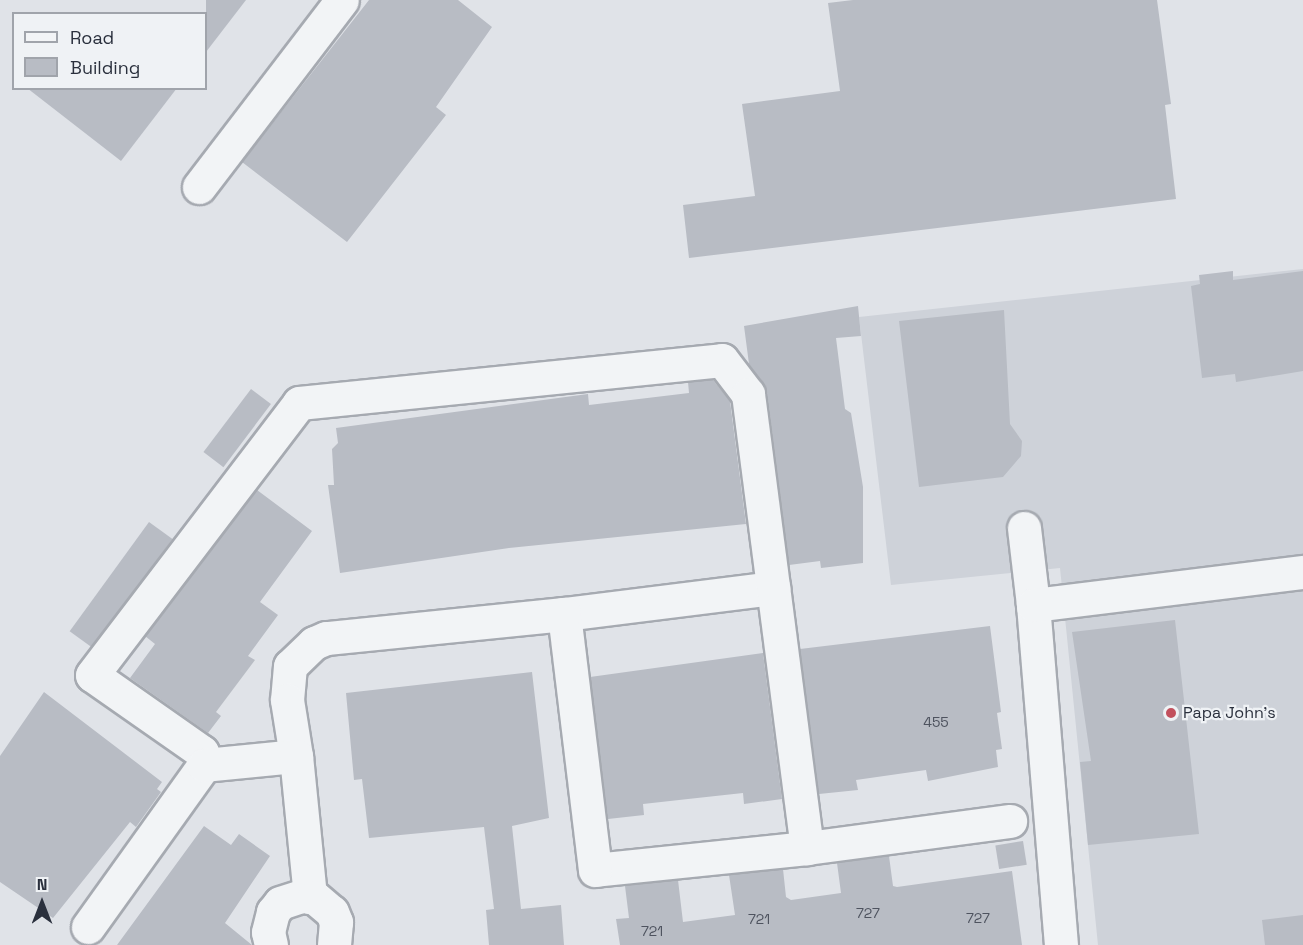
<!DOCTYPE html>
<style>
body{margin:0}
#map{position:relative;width:1303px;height:945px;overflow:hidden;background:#e0e3e8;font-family:"Space Grotesk",sans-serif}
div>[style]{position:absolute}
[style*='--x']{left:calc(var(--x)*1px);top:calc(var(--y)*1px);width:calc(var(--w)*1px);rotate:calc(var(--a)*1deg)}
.built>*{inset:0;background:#ced2d9}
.building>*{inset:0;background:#b8bcc4;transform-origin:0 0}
.roads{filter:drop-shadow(2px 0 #a6aab1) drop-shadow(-2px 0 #a6aab1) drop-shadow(0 2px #a6aab1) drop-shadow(0 -2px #a6aab1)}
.minor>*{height:33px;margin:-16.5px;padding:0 16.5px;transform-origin:16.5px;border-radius:16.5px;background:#f2f4f6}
.dots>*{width:16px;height:16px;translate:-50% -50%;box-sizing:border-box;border:3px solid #eff2f5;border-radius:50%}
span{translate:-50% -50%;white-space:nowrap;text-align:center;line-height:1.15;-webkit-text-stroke:4.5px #eff2f5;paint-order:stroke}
.number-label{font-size:14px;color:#4e535f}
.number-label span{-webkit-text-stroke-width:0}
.poi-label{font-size:16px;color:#2a303d}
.left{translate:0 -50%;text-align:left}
.legend{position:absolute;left:12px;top:12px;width:195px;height:78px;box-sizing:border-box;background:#eff2f5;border:2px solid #a0a4ab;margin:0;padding:8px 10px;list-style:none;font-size:18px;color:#2a303d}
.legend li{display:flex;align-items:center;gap:12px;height:30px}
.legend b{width:30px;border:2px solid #a0a4ab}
.north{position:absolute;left:12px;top:873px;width:60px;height:60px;-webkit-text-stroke:4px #eff2f5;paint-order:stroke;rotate:0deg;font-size:16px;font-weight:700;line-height:24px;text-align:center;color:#2a303d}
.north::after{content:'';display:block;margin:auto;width:21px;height:27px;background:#2a303d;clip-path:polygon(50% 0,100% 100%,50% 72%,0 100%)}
</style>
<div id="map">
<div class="built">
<div style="clip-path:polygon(1303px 269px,1303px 945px,1098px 945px,1060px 568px,891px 585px,859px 317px)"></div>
</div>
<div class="building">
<div style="clip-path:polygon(206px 0,246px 0,206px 52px)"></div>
<div style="clip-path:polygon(369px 0,458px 0,492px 27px,436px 107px,446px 115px,347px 242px,242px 162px)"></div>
<div style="clip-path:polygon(853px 0,1157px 0,1171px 104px,1165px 105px,1176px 199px,689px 258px,683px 205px,755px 196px,742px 104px,840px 91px,828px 3px)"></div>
<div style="clip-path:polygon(27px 88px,177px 88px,121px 161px)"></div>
<div style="clip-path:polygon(1233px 271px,1233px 280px,1303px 271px,1303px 371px,1236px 382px,1235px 374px,1202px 378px,1191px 286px,1200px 284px,1199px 275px)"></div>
<div style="clip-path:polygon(858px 306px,861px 336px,836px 338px,845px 409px,851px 413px,863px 487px,863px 563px,821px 568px,820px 561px,789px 565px,767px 392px,749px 364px,744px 326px)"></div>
<div style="clip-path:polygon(1004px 310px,1010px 424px,1022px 441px,1021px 456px,1003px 477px,919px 487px,899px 321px)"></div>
<div style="clip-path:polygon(713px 380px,730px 401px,746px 524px,509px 548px,340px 573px,328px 485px,334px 485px,332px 449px,338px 443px,336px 428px,588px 394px,589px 405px,689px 393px,688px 382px)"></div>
<div style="left:251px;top:389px;width:25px;height:79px;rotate:37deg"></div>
<div style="clip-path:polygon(257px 490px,312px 531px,260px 602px,278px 615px,248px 656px,255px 660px,216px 712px,221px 716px,208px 733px,130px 678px,155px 644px,145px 636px)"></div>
<div style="left:149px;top:522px;width:29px;height:135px;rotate:36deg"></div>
<div style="clip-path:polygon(1175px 620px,1199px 834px,1088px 845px,1080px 762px,1091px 761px,1072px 632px)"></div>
<div style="clip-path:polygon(990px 626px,1001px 712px,997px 713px,1002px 749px,996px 750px,998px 767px,928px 781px,926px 770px,856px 780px,858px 790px,819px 794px,800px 649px)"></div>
<div style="clip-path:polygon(763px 653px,782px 799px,744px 804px,743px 793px,688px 799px,643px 804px,644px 815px,608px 819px,590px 677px)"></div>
<div style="clip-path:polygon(532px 672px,549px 818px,512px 826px,521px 909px,561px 905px,564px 945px,489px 945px,486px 910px,494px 909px,484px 827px,369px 838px,362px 779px,354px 780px,346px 693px)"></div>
<div style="clip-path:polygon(44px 692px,162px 782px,157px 789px,161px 792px,136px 827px,130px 822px,53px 918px,0 882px,0 756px)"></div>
<div style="clip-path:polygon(204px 826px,231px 845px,239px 834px,270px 856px,225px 923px,252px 945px,117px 945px)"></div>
<div style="left:1023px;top:841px;width:24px;height:28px;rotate:81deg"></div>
<div style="clip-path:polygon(889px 856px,893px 886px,897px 887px,1012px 871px,1022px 945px,620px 945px,616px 919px,629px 918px,625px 886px,678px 880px,683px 922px,735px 915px,729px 875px,783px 869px,786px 897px,791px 900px,841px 893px,837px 863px)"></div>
<div style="clip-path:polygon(1303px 915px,1303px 945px,1265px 945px,1262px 920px)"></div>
</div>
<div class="roads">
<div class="minor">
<div style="--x:199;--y:187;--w:235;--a:-52.6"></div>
<div style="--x:1024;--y:528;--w:78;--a:83.3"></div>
<div style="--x:564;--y:614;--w:211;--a:-7.1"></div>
<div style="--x:204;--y:765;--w:13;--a:-99"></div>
<div style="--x:202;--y:752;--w:134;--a:-145"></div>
<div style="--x:92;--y:675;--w:342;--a:-52.7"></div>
<div style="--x:299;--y:403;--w:425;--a:-5.8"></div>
<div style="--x:722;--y:360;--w:43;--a:52.6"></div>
<div style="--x:748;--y:394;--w:458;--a:82.6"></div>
<div style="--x:807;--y:848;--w:213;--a:174.1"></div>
<div style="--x:595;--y:870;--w:258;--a:-96.9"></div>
<div style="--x:564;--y:614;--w:239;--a:174.2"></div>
<div style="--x:326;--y:638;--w:13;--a:157"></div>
<div style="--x:314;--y:643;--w:33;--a:136"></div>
<div style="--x:290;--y:666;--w:34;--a:95"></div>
<div style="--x:287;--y:700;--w:57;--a:80.9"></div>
<div style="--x:807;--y:848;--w:205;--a:-7.6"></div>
<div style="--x:88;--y:927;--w:199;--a:-54.4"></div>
<div style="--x:204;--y:765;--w:92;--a:-5.6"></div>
<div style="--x:296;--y:756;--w:142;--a:84.3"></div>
<div style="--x:271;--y:945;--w:13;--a:-103"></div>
<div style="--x:268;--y:932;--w:21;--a:-76"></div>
<div style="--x:273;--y:912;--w:11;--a:-52"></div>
<div style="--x:280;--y:903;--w:23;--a:-18"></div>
<div style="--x:302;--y:896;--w:12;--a:5"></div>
<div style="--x:314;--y:897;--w:23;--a:40"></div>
<div style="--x:332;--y:912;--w:11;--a:68"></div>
<div style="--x:336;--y:922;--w:23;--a:95"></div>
<div style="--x:1061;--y:945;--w:341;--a:-94.7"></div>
<div style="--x:1033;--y:605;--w:272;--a:-7"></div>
</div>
</div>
<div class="dots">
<div style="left:1171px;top:713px;background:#c2505d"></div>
</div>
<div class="number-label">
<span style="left:936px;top:722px">455</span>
<span style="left:868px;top:913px">727</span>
<span style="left:978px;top:918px">727</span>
<span style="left:759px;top:919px">721</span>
<span style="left:652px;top:931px">721</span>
</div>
<div class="poi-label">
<span class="left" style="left:1183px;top:713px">Papa John's</span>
</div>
<ul class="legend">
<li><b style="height:8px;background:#f2f4f6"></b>Road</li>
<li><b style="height:16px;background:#b8bcc4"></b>Building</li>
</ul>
<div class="north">N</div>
</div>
